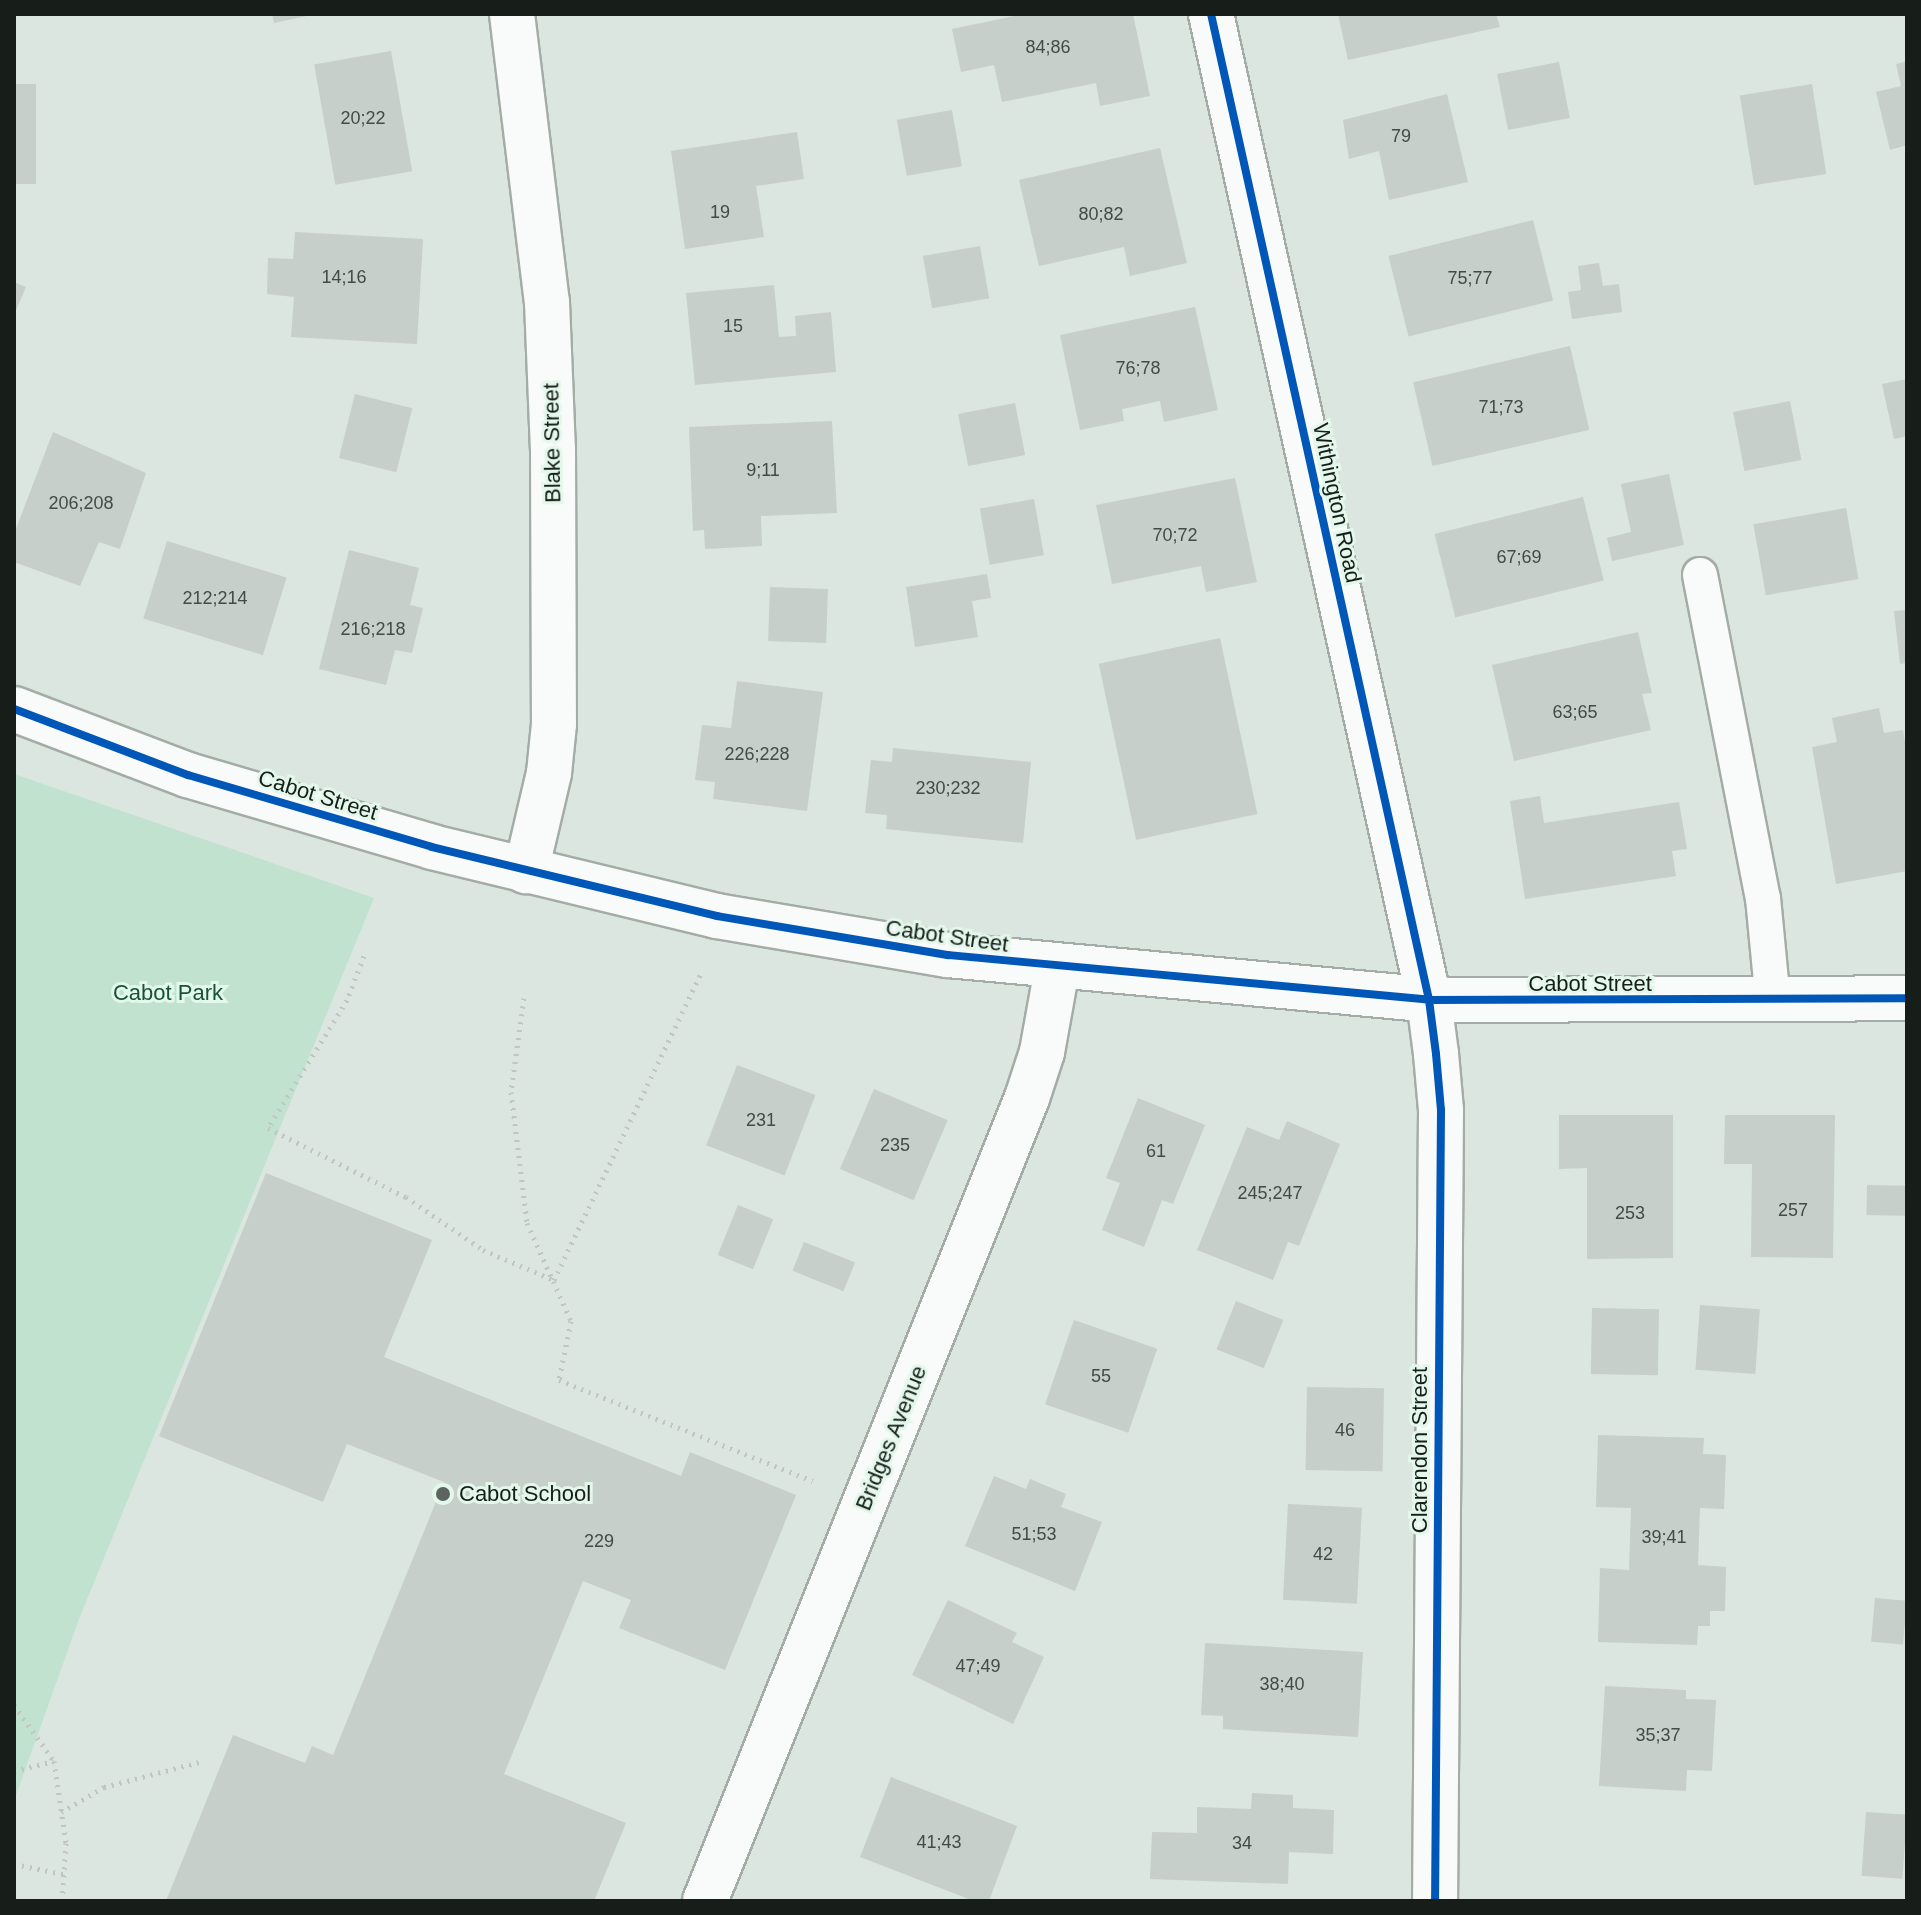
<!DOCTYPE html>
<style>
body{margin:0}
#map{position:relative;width:1921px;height:1915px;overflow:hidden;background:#dae6df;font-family:Arial,sans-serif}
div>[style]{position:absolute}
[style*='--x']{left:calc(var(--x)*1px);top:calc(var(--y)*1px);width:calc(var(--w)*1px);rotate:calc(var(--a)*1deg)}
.green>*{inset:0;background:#c0e2ce}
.building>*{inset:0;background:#c6cfc9;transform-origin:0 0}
.path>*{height:5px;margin-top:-2.5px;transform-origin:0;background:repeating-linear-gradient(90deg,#c1c6c3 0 2px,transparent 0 8px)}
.roads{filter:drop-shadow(2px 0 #a3aca6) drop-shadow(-2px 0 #a3aca6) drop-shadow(0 2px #a3aca6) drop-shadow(0 -2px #a3aca6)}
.lane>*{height:34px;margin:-17px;padding:0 17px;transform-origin:17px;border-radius:17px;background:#f9fbfa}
.street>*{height:44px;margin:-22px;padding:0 22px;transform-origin:22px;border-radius:22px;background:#f9fbfa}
.secondary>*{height:44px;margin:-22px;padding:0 22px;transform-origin:22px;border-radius:22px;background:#f9fbfa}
.cycleway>*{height:8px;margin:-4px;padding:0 4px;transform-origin:4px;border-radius:4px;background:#0057b8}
.dots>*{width:22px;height:22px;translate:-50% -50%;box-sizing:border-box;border:4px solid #e3f7eb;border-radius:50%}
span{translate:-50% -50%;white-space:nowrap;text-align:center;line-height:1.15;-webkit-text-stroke:6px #e3f7eb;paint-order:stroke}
.number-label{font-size:18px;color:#444b47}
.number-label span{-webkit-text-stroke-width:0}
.street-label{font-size:22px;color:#171e1a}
.park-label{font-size:22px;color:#185338}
.poi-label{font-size:22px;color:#171e1a}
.left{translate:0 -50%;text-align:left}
.frame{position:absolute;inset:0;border:16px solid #171e1a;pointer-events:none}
</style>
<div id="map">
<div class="green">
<div style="clip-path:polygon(14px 774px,374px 898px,79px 1619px,14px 1801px)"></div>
</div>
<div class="building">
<div style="clip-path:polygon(272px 14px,311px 14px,311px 15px,274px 23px)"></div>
<div style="clip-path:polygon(1024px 14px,1133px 14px,1150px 96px,1100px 106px,1096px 83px,1002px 102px,994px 65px,961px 72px,952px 29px)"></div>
<div style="clip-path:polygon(1338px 14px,1496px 14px,1500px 27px,1348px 60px)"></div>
<div style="left:391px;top:51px;width:122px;height:78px;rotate:80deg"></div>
<div style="clip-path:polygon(1907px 61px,1907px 145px,1890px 150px,1876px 92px,1901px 86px,1896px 64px)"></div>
<div style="left:1559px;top:62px;width:57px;height:63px;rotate:79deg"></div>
<div style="left:14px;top:84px;width:22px;height:100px"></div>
<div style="left:1812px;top:84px;width:91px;height:73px;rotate:81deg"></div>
<div style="clip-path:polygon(1447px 94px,1468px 182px,1389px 200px,1379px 151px,1349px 159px,1343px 120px)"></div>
<div style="left:952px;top:110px;width:57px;height:56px;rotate:80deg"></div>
<div style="clip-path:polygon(797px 132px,804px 179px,756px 186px,764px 237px,685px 249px,671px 151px)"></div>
<div style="clip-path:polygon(1160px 148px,1187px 263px,1130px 276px,1124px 247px,1039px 266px,1019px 180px)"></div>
<div style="left:1533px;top:220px;width:83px;height:149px;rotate:76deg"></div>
<div style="clip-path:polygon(295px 232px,423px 239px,417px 344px,291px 337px,294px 297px,267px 294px,268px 258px,293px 259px)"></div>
<div style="left:980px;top:246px;width:53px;height:58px;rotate:80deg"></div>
<div style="clip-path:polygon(1599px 263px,1603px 286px,1619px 284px,1622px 312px,1572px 319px,1568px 292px,1581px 290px,1578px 266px)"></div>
<div style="clip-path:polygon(14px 282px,26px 287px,14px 315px)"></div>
<div style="clip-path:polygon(774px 285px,779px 337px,796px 336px,795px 316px,831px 312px,836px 372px,695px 385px,686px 293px)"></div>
<div style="clip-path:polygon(1195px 307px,1218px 410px,1164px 422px,1160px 401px,1122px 409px,1124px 421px,1080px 430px,1060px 335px)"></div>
<div style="left:1570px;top:346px;width:86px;height:161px;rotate:77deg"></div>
<div style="clip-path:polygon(1907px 379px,1907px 436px,1894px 439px,1882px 384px)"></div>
<div style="left:355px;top:394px;width:59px;height:66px;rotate:14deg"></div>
<div style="left:1790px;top:401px;width:60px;height:58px;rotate:79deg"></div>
<div style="left:1015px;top:403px;width:53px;height:58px;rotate:79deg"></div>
<div style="clip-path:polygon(832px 421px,837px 513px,761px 516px,762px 546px,705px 549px,704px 530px,693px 531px,689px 427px)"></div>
<div style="clip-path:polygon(53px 432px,146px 473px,120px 549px,99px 542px,80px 586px,14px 562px,14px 534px)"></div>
<div style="clip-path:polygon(1669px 474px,1684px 545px,1612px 561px,1607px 538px,1631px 532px,1621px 484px)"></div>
<div style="clip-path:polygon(1235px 478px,1257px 582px,1206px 592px,1201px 566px,1112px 584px,1096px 505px)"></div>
<div style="left:1583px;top:497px;width:86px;height:153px;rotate:76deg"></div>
<div style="left:1034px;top:499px;width:57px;height:55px;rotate:80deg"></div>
<div style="left:1846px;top:508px;width:72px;height:94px;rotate:80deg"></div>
<div style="left:167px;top:541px;width:125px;height:81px;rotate:17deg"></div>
<div style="clip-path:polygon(349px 550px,419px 568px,410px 605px,423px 608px,412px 653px,395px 650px,386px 685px,319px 669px)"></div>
<div style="clip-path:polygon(987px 574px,991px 598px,972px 601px,978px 637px,915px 647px,906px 587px)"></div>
<div style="left:770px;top:587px;width:58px;height:54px;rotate:2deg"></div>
<div style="clip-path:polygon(1907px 610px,1907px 663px,1900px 664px,1894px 611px)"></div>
<div style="clip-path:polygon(1638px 632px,1652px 693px,1642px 694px,1651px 730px,1514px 761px,1492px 665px)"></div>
<div style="left:1220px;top:638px;width:180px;height:124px;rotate:78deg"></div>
<div style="clip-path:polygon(737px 681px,823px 692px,807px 811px,713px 799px,715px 782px,695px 780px,702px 725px,731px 728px)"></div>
<div style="clip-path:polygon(1879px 708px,1884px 733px,1903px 730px,1907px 753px,1907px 871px,1836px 884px,1812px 747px,1837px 742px,1832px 718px)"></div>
<div style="clip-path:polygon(893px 748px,1031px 762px,1023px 843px,886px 829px,887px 815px,865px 813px,871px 760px,892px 762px)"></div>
<div style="clip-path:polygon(1540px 796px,1544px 823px,1679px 802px,1687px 849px,1672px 851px,1676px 876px,1525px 899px,1510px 801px)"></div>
<div style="left:737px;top:1065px;width:84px;height:86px;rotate:21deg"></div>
<div style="left:874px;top:1089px;width:80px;height:87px;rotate:23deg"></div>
<div style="clip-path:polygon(1138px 1098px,1205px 1125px,1173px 1204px,1162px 1200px,1144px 1247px,1102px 1230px,1120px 1183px,1106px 1178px)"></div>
<div style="clip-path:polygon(1559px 1115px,1673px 1115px,1673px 1258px,1587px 1259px,1587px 1168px,1559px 1169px)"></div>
<div style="clip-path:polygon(1725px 1115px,1835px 1115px,1833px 1258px,1751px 1257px,1752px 1164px,1724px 1164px)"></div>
<div style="clip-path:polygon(1287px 1121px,1340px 1144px,1299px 1246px,1288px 1242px,1273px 1280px,1197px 1250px,1247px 1127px,1279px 1140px)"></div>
<div style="clip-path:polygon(266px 1173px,432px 1240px,384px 1357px,681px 1476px,690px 1452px,796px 1495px,725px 1670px,619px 1628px,631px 1600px,583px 1581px,504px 1774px,626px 1823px,594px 1901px,166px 1901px,233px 1735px,305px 1763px,312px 1746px,333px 1755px,444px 1482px,347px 1444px,323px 1502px,159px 1436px)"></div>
<div style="left:1867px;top:1185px;width:40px;height:30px;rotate:1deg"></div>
<div style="left:738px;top:1205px;width:38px;height:54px;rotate:22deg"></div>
<div style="left:804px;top:1242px;width:55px;height:31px;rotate:22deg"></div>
<div style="left:1236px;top:1301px;width:51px;height:52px;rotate:22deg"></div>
<div style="left:1700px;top:1305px;width:60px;height:65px;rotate:4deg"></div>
<div style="left:1592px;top:1308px;width:67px;height:66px;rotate:1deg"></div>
<div style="left:1074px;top:1320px;width:88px;height:89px;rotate:19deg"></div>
<div style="left:1307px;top:1387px;width:77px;height:83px;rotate:1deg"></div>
<div style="clip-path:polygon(1598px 1435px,1704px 1438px,1703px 1454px,1726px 1455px,1724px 1509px,1700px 1508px,1698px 1565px,1726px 1567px,1725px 1611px,1710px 1611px,1710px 1626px,1698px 1626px,1697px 1645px,1598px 1642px,1600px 1568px,1629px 1570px,1631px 1508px,1596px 1507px)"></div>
<div style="clip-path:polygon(994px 1476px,1026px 1489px,1030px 1479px,1066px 1494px,1061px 1507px,1102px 1522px,1075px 1591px,965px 1546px)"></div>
<div style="left:1288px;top:1504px;width:74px;height:96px;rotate:3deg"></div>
<div style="left:1875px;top:1598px;width:32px;height:44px;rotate:5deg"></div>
<div style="clip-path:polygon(948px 1600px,1017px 1633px,1012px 1642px,1044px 1657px,1013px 1724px,912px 1675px)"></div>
<div style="clip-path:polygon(1205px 1643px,1363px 1652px,1358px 1737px,1223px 1729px,1223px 1716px,1201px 1715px)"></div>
<div style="clip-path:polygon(1605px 1686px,1686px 1690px,1686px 1699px,1716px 1700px,1712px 1771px,1687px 1770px,1686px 1791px,1599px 1786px)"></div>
<div style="clip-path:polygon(891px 1777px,1017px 1826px,989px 1901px,974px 1901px,860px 1857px)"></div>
<div style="clip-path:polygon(1252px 1793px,1293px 1795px,1293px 1808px,1334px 1810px,1333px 1854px,1289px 1852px,1288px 1884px,1150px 1879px,1152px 1832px,1197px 1833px,1197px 1807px,1251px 1809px)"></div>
<div style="left:1866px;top:1812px;width:41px;height:64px;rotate:4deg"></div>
</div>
<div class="path">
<div style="--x:364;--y:956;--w:47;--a:111.1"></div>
<div style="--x:347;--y:1000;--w:150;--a:121.7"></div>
<div style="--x:268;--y:1128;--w:154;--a:26.6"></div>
<div style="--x:406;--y:1197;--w:93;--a:34.5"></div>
<div style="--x:483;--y:1250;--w:77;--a:22.9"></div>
<div style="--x:554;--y:1280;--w:343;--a:-64.4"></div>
<div style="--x:524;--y:998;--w:95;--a:97.9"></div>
<div style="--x:511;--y:1092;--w:132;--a:83"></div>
<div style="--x:527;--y:1223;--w:107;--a:65.8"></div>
<div style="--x:571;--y:1321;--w:60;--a:101.5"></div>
<div style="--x:559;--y:1380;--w:273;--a:21.7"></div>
<div style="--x:14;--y:1705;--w:69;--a:54.5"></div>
<div style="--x:54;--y:1761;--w:83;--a:81.7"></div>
<div style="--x:66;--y:1843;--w:58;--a:93.9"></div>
<div style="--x:14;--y:1771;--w:41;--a:-14"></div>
<div style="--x:61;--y:1812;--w:50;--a:-30.2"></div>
<div style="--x:104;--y:1787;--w:98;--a:-14.7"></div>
<div style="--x:14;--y:1864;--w:50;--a:11.5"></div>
<div style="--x:95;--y:1901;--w:7;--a:0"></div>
</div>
<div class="roads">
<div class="lane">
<div style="--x:1700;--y:575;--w:329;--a:79"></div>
<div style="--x:1763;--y:898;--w:103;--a:84.5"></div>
</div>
<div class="street">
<div style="--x:512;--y:14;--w:290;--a:83.1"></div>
<div style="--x:547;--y:302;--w:147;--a:87.7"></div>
<div style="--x:553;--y:449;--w:275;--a:89.8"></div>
<div style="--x:554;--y:724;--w:49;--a:95.8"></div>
<div style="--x:549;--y:773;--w:101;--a:103.2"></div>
<div style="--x:1211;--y:14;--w:1010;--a:77.53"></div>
<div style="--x:1429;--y:1000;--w:54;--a:82.6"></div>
<div style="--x:1436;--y:1054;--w:56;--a:84.9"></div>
<div style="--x:1441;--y:1110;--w:791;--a:90.43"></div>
<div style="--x:705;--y:1901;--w:865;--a:-68.15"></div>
<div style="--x:1027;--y:1098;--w:48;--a:-71.9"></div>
<div style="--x:1042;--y:1052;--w:84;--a:-79.8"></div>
</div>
<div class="secondary">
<div style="--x:14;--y:709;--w:186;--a:20.8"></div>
<div style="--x:188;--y:775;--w:254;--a:16.4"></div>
<div style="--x:432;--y:847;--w:293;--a:13.6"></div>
<div style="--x:717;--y:916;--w:234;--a:9.6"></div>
<div style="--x:948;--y:955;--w:483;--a:5.3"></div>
<div style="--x:1429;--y:1000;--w:478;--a:-0.2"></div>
</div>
</div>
<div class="cycleway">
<div style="--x:1211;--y:14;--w:1010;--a:77.53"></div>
<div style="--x:1429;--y:1000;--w:54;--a:82.6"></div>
<div style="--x:1436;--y:1054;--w:56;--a:84.9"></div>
<div style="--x:1441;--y:1110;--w:791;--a:90.43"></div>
<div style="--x:14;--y:709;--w:186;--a:20.8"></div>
<div style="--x:188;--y:775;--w:254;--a:16.4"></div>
<div style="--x:432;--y:847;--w:293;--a:13.6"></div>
<div style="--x:717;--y:916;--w:234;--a:9.6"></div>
<div style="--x:948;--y:955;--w:483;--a:5.3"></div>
<div style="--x:1429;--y:1000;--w:478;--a:-0.2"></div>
</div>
<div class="dots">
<div style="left:443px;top:1494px;background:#5b645f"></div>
</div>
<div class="number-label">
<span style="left:1048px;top:47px">84;86</span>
<span style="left:363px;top:118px">20;22</span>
<span style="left:1401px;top:136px">79</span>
<span style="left:720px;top:212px">19</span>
<span style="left:1101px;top:214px">80;82</span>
<span style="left:344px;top:277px">14;16</span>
<span style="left:1470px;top:278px">75;77</span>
<span style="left:733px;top:326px">15</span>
<span style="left:1138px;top:368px">76;78</span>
<span style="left:1501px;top:407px">71;73</span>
<span style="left:763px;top:470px">9;11</span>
<span style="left:81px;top:503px">206;208</span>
<span style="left:1175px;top:535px">70;72</span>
<span style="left:1519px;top:557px">67;69</span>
<span style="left:215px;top:598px">212;214</span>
<span style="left:373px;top:629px">216;218</span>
<span style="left:1575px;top:712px">63;65</span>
<span style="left:757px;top:754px">226;228</span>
<span style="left:948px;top:788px">230;232</span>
<span style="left:761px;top:1120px">231</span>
<span style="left:895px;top:1145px">235</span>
<span style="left:1156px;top:1151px">61</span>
<span style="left:1270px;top:1193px">245;247</span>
<span style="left:1793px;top:1210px">257</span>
<span style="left:1630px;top:1213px">253</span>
<span style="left:1101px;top:1376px">55</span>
<span style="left:1345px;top:1430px">46</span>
<span style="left:1034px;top:1534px">51;53</span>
<span style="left:1664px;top:1537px">39;41</span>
<span style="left:599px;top:1541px">229</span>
<span style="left:1323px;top:1554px">42</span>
<span style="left:978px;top:1666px">47;49</span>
<span style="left:1282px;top:1684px">38;40</span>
<span style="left:1658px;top:1735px">35;37</span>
<span style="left:939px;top:1842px">41;43</span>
<span style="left:1242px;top:1843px">34</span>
</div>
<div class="street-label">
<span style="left:552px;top:443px;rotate:-91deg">Blake Street</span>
<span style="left:1337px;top:503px;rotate:78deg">Withington Road</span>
<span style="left:318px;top:795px;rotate:17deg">Cabot Street</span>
<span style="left:947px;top:936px;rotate:8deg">Cabot Street</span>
<span style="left:1590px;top:984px">Cabot Street</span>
<span style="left:891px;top:1438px;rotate:-68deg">Bridges Avenue</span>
<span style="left:1420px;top:1450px;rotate:-90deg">Clarendon Street</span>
</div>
<div class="park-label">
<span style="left:168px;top:993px">Cabot Park</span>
</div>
<div class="poi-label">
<span class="left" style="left:459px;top:1494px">Cabot School</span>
</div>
<div class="frame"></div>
</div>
